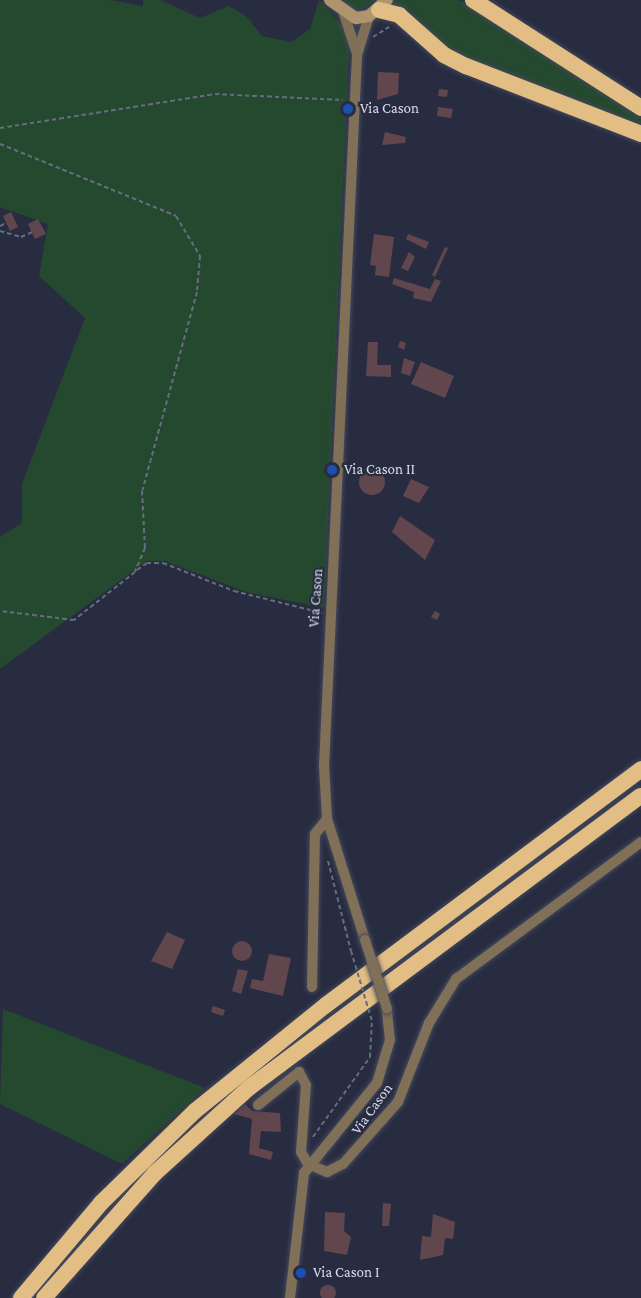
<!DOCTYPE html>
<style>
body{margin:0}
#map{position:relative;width:641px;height:1298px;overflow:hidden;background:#282c41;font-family:"Crimson Pro",serif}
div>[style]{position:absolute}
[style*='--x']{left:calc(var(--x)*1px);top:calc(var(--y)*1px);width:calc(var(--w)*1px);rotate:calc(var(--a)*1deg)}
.green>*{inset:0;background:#25492f}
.building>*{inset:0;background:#61464e}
.round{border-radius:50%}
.path>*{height:2px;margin-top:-1px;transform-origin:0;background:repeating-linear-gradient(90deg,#686c7f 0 4.5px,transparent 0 7.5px)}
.roads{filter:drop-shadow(0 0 2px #44485c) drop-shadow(0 0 2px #44485c)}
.minor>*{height:10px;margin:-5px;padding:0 5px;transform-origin:5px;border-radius:5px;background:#807057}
.secondary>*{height:12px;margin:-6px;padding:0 6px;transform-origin:6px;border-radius:6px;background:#ae956d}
.trunk>*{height:16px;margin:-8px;padding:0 8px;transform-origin:8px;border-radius:8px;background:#e2be84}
.path-bridge>*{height:2px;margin-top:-1px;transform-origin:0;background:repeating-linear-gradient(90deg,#686c7f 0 4.5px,transparent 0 7.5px)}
.bridges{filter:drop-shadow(0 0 2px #44485c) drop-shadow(0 0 2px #44485c)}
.minor-bridge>*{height:10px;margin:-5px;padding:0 5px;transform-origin:5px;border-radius:5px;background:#807057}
.dots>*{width:16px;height:16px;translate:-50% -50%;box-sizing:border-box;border:3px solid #282c41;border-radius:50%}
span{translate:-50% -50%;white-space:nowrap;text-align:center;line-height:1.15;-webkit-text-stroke:4.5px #282c41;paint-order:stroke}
.poi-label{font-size:15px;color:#d7dbe9}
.left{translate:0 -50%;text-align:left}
.street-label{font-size:15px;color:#d7dbe9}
</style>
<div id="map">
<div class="green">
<div style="clip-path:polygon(0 0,110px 0,143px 6px,143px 0,160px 0,200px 18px,229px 6px,246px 16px,262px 36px,291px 42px,310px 29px,319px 0,344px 27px,349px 51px,324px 608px,246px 592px,165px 561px,147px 561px,0 669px,0 537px,22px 523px,22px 484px,85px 318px,39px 276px,48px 224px,0 207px)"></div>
<div style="clip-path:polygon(336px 0,377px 0,358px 11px)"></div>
<div style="clip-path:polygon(392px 0,458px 0,471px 6px,641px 118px,641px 130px,463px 59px,389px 8px)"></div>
<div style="clip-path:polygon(3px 1009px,205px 1088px,122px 1164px,0 1104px)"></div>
</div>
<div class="building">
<div style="clip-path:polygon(378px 72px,399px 73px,398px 94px,377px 100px)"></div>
<div style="clip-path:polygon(439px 89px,448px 90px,447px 97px,438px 96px)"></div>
<div style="clip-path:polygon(438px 107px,453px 109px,451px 118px,437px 116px)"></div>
<div style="clip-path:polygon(385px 132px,406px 137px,405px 143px,382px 145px)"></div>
<div style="clip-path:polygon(11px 212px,18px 227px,10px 231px,3px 216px)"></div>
<div style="clip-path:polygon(38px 219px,46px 234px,35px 239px,28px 224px)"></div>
<div style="clip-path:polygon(374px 234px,394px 237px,389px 277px,375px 275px,376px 266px,370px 265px)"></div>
<div style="clip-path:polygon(408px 234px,429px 242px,426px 249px,406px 239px)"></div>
<div style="clip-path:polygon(445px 247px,448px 248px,435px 277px,432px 275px)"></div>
<div style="clip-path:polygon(409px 252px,415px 257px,408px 271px,401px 268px)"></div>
<div style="clip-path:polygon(394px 278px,430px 289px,435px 279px,441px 281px,431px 302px,413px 298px,414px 292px,392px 284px)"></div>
<div style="clip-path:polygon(400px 341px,406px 343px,404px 350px,398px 347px)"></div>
<div style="clip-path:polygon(368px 342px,378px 342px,377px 365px,391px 365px,391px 377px,366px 376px)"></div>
<div style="clip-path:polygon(404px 358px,415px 362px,410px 376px,401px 373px)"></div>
<div style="clip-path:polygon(421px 362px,454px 376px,445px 398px,411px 384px)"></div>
<div class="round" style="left:359px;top:469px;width:26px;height:26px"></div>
<div style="clip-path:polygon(411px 479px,429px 487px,419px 503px,403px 496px)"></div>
<div style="clip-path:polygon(400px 516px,435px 540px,425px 560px,392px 532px)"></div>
<div style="clip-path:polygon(435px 611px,440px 614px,437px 620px,431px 617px)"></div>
<div style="clip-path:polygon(167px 932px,185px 940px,172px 969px,151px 961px)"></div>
<div class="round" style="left:232px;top:941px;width:20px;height:20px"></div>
<div style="clip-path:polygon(269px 954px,291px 958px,283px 996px,250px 988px,252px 979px,263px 981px)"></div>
<div style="clip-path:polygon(238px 969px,248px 971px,241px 994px,232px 991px)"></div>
<div style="clip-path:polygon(213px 1006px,225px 1010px,223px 1016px,211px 1012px)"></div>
<div style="clip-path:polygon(245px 1104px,252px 1111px,280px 1113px,281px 1132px,261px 1131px,259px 1148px,273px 1152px,271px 1160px,249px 1154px,252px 1119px,234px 1114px)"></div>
<div style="clip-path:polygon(383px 1203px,391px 1204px,389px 1226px,382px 1226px)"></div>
<div style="clip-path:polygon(325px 1212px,345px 1213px,344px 1231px,351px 1237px,347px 1255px,324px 1251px)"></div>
<div style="clip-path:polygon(433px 1214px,455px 1222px,453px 1239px,445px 1238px,443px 1255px,420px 1260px,422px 1236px,431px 1237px)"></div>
<div class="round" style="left:320px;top:1285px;width:16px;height:16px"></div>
</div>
<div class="path">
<div style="--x:373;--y:37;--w:19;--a:-32"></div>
<div style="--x:0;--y:128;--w:218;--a:-9"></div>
<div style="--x:215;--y:94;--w:128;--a:2.7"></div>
<div style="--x:0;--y:144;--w:190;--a:22.2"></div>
<div style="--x:176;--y:216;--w:47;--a:59"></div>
<div style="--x:200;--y:256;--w:36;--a:95"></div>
<div style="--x:197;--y:292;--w:206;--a:105.4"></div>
<div style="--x:142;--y:491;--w:57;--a:87"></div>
<div style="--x:145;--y:548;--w:26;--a:113"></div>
<div style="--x:135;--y:572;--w:78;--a:141.8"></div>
<div style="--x:74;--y:620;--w:75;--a:-173.1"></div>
<div style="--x:0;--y:226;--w:7;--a:-27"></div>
<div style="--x:0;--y:231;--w:22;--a:16"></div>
<div style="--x:21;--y:237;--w:12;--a:-24"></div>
<div style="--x:137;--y:570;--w:12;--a:-35"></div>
<div style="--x:147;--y:563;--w:16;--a:0"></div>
<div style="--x:163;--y:563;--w:76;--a:21.5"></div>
<div style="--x:234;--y:591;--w:91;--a:14"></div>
<div style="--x:328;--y:861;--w:93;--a:75.7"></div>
<div style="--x:313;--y:1137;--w:98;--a:-54.5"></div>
<div style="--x:370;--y:1057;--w:36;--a:-87"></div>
</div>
<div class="roads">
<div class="minor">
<div style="--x:344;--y:14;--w:39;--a:72"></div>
<div style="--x:365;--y:940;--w:127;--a:-107.4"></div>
<div style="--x:327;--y:819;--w:53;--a:-93.2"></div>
<div style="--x:324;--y:766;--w:712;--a:-87.34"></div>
<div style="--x:357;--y:55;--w:41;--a:-72.9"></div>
<div style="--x:312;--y:987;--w:153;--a:-88.9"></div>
<div style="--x:315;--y:834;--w:19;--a:-51"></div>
<div style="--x:258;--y:1105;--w:53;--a:-38.8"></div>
<div style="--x:299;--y:1072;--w:15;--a:62"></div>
<div style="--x:306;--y:1085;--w:67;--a:94.3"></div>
<div style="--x:301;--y:1152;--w:14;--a:60"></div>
<div style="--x:308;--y:1164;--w:21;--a:23"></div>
<div style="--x:327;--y:1172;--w:18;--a:-27"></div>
<div style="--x:343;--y:1164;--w:83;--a:-48.4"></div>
<div style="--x:398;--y:1102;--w:85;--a:-68.6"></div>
<div style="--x:429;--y:1023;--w:52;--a:-58.5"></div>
<div style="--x:456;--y:979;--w:230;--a:-36.5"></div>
<div style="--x:290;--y:1298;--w:126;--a:-83.6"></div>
<div style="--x:304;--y:1173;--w:116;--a:-51"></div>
<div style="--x:377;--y:1083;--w:45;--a:-73.2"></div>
<div style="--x:390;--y:1040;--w:31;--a:-96"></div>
</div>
<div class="secondary">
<div style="--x:330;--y:0;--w:32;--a:35"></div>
<div style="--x:356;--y:18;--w:13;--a:-9"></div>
<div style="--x:369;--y:16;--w:24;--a:-42"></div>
</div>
<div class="trunk">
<div style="--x:473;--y:0;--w:200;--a:32.7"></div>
<div style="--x:379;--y:10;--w:21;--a:14"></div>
<div style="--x:399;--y:15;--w:60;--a:41.6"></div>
<div style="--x:444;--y:55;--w:25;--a:27"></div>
<div style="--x:466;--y:66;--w:188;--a:21.2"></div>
<div style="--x:21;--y:1298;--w:124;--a:-49.9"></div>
<div style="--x:101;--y:1203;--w:132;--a:-44.4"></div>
<div style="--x:195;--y:1111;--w:169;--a:-39"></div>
<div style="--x:326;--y:1005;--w:394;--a:-36.8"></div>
<div style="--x:44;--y:1298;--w:167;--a:-48.4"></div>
<div style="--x:155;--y:1173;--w:128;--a:-42.2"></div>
<div style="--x:250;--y:1087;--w:487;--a:-36.7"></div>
</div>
</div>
<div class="path-bridge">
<div style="--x:351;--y:951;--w:73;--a:73.3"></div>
</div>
<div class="bridges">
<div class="minor-bridge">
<div style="--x:365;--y:940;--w:72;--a:72.3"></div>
</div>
</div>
<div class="dots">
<div style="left:348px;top:109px;background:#1a4fb4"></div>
<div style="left:332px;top:470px;background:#1a4fb4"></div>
<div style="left:301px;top:1273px;background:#1a4fb4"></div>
</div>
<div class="poi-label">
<span class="left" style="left:360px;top:109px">Via Cason</span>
<span class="left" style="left:344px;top:470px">Via Cason II</span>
<span class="left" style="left:313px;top:1273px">Via Cason I</span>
</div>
<div class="street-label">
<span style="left:316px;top:598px;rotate:-86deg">Via Cason</span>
<span style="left:372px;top:1109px;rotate:-54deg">Via Cason</span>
</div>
</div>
